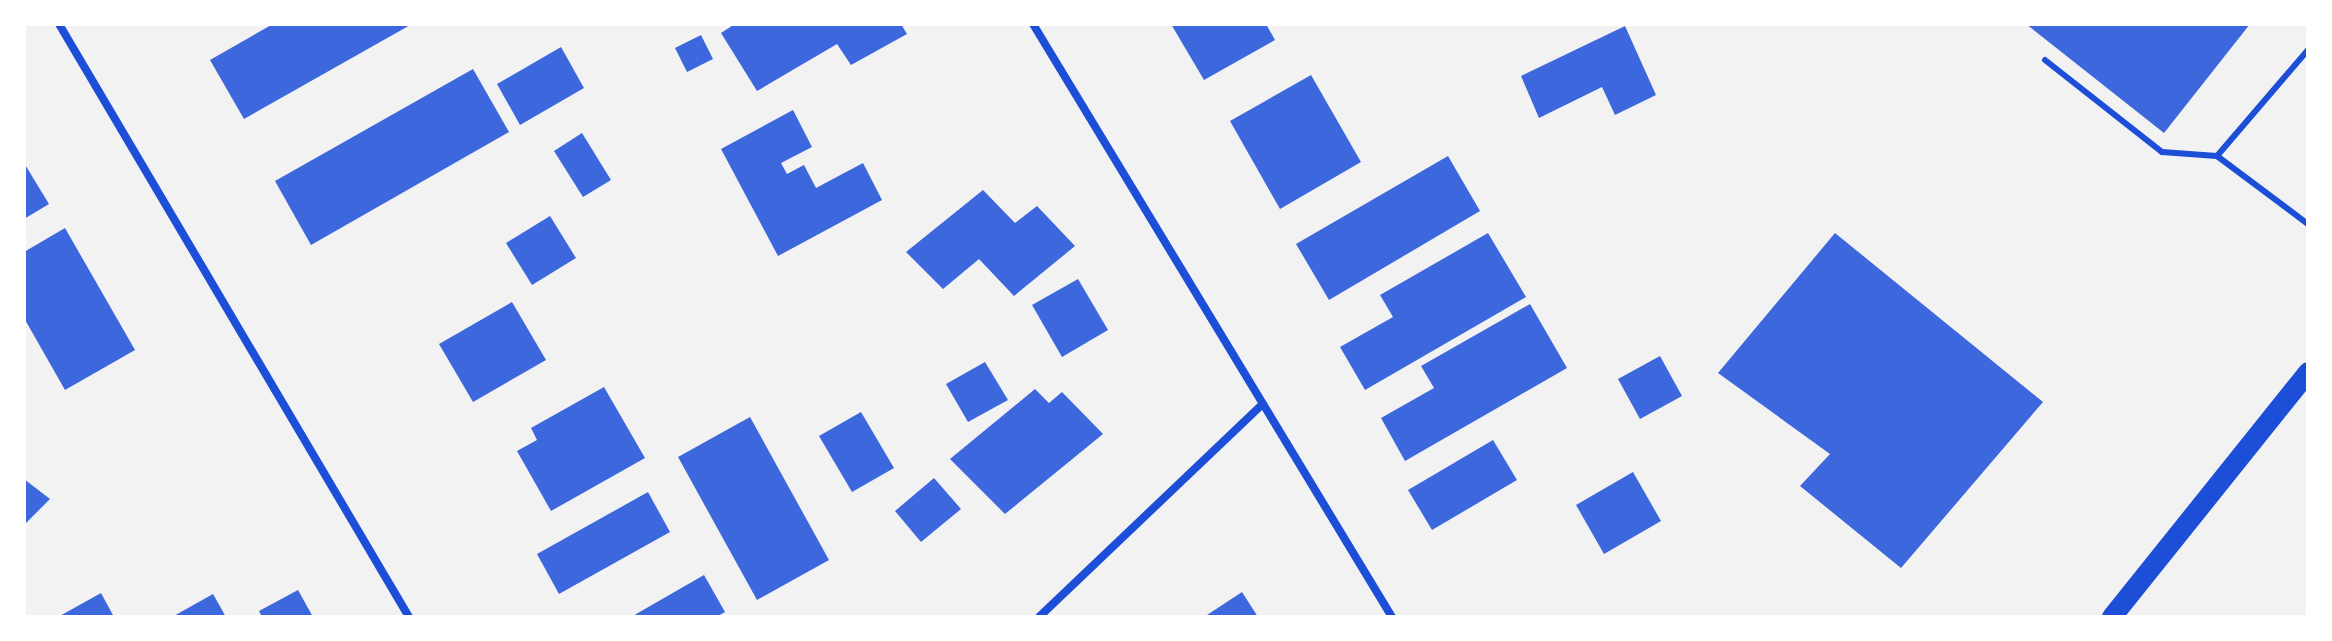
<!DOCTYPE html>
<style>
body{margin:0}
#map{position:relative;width:2332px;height:641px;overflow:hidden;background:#f2f2f2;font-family:"PT Sans Narrow",sans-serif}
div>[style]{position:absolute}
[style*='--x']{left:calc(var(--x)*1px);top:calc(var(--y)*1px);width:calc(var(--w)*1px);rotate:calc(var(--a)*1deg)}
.building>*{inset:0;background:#3d67dc}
.service>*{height:6px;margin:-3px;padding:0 3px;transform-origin:3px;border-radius:3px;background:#1d4ed8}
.minor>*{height:8px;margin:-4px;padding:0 4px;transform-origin:4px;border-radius:4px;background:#1d4ed8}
.primary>*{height:20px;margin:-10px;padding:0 10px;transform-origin:10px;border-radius:10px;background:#1d4ed8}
span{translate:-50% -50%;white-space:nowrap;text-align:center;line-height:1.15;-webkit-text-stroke:8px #fff;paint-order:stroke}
.frame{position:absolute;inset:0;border:26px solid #fff;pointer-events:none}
</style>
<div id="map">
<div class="building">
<div style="clip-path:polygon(273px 24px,412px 24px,244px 119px,210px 60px)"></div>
<div style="clip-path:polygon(735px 24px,901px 24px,907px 34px,851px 65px,837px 44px,757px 91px,721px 33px)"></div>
<div style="clip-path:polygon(1171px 24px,1266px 24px,1275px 40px,1204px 80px)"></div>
<div style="clip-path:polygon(2026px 24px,2250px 24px,2164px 133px)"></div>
<div style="clip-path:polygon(1625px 26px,1656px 95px,1615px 115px,1602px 87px,1539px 118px,1521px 76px)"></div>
<div style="clip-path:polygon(701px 35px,713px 59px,687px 72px,675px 48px)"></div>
<div style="clip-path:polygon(561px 47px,584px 88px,520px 125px,497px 84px)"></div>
<div style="clip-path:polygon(473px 69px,509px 132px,311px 245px,275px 181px)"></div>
<div style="clip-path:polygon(1311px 75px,1361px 162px,1280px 209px,1230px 121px)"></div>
<div style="clip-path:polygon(793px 110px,812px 147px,781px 163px,787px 174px,804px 165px,816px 188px,863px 163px,882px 200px,778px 256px,721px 149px)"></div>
<div style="clip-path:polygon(582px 133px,611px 180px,583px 197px,554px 151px)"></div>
<div style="clip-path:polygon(1448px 156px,1480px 211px,1329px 300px,1296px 244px)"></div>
<div style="clip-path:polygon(24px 163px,49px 204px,24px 219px)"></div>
<div style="clip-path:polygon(983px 190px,1015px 223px,1037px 206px,1075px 246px,1014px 296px,979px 259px,943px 289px,906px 252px)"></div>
<div style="clip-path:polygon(550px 216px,576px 258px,532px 285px,506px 243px)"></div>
<div style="clip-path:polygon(65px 228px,135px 350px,65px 390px,24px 318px,24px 252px)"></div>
<div style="clip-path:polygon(1488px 233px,1526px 297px,1365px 390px,1340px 347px,1393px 317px,1380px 295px)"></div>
<div style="clip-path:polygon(1835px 233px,2043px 402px,1901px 568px,1800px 486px,1830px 454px,1718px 373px)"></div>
<div style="clip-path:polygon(1078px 279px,1108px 330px,1062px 357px,1032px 305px)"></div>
<div style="clip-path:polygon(512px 302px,546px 360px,473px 402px,439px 344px)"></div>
<div style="clip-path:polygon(1530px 304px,1567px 368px,1405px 461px,1381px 418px,1434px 388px,1421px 366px)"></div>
<div style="clip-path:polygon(1660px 356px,1682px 396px,1640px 419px,1618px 379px)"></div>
<div style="clip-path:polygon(985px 362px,1008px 400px,968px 422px,946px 384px)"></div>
<div style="clip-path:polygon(604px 387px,645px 458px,551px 511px,517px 451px,537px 440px,531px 428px)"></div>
<div style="clip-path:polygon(1035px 389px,1049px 403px,1062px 392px,1103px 434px,1005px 514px,950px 459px)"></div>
<div style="clip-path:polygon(861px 412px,894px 468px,852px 492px,819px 436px)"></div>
<div style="clip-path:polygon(750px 417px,829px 560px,757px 600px,678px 457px)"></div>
<div style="clip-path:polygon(1493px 440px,1517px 480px,1432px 530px,1408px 490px)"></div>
<div style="clip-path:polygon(1633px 472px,1661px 521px,1604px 554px,1576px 505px)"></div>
<div style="clip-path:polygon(934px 478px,961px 509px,921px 542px,895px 511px)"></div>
<div style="clip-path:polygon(24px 479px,50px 499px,24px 525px)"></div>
<div style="clip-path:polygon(648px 492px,670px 532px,559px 594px,537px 554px)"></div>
<div style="clip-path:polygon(704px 575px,725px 612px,716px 617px,631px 617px)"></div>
<div style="clip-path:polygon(298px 590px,313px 617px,262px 617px,259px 611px)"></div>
<div style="clip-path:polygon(1242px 592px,1258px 617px,1204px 617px)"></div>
<div style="clip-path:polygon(101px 593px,114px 617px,58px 617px)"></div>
<div style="clip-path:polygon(213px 594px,226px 617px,172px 617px)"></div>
</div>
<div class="service">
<div style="--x:2045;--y:60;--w:149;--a:38.2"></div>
<div style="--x:2162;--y:152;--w:55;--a:4.2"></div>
<div style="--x:2217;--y:156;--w:114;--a:36.8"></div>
<div style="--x:2217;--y:156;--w:140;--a:-49.4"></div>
</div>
<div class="minor">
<div style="--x:59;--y:24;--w:689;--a:59.45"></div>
<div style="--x:1033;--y:24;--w:693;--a:58.81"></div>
<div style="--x:1039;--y:617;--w:309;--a:-43.6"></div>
</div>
<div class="primary">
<div style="--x:2112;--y:617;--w:314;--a:-51.3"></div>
</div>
<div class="frame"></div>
</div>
